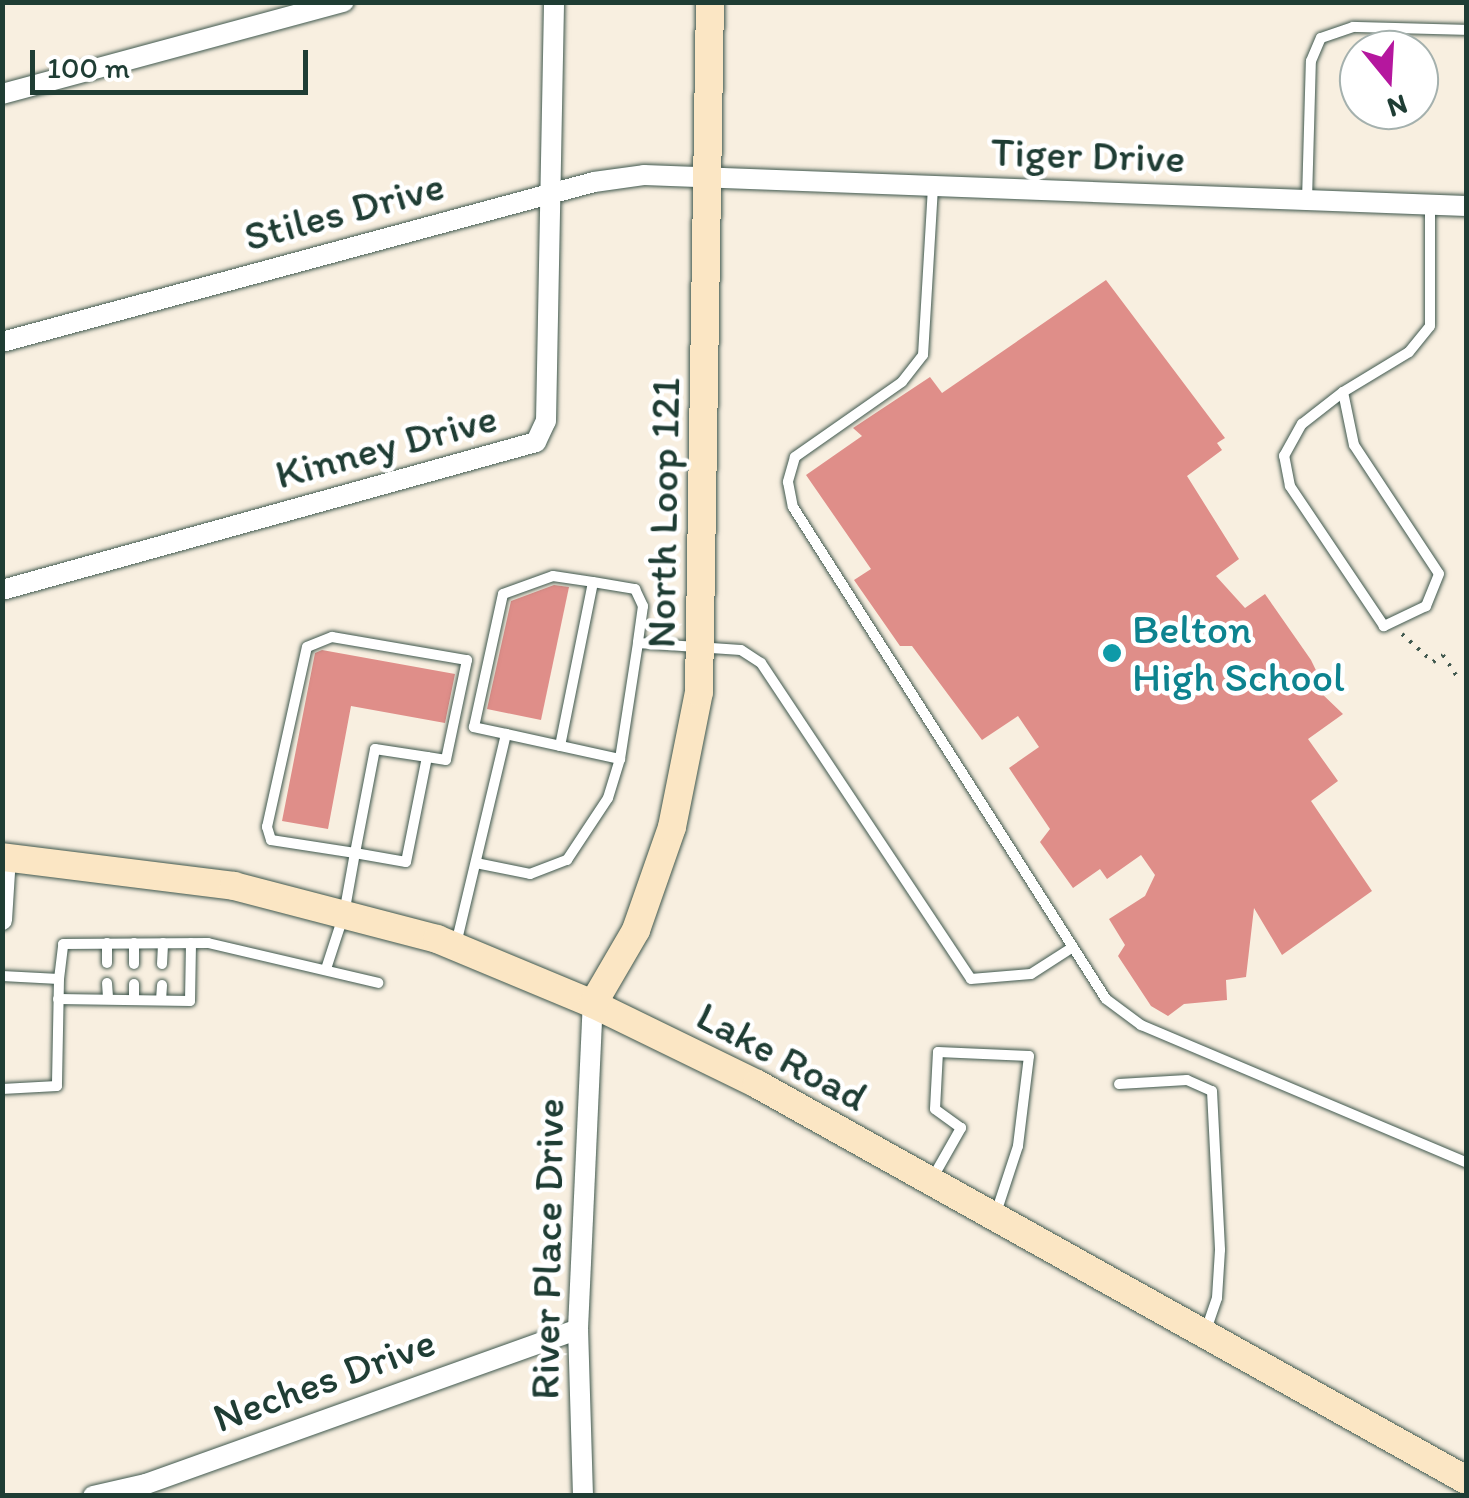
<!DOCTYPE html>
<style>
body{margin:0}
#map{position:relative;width:1469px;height:1498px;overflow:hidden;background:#f8efe0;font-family:Itim,sans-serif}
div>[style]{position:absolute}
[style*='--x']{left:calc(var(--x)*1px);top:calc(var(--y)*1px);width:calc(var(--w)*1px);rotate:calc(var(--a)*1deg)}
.building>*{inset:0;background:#df8e89}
.path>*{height:4px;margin-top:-2px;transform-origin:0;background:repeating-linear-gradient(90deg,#40584e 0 2.5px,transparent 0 10.5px)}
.roads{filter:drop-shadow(0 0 2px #40584e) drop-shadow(0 0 2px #40584e)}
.lane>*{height:10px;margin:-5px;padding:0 5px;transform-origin:5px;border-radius:5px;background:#fff}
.street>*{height:20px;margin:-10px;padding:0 10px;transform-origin:10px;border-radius:10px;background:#fff}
.secondary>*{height:28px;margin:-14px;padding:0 14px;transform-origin:14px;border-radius:14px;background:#fbe6c4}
.dots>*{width:28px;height:28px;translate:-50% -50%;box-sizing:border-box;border:5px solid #fff;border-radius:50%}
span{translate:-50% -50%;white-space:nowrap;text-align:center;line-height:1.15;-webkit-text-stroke:9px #fff;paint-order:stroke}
.street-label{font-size:42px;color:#1f3d34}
.culture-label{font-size:42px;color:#0d838f}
.left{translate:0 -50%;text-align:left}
.frame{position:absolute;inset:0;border:5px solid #1f3d34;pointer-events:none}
.north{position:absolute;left:1339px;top:30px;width:100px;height:100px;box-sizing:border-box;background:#fff;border:2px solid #a5b1ae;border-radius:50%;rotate:162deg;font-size:28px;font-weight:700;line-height:40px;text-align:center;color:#1f3d34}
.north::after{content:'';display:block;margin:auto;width:35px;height:45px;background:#b5179e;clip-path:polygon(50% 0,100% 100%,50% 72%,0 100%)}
.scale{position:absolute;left:30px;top:50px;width:278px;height:45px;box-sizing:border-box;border:5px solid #1f3d34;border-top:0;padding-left:12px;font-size:30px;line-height:35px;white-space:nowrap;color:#1f3d34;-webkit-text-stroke:8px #fff;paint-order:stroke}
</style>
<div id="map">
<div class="building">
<div style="clip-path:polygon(1106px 280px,1225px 438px,1217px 443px,1222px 450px,1187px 476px,1239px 559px,1216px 576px,1245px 608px,1265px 594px,1311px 660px,1324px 687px,1318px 690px,1343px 714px,1308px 739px,1338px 781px,1311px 801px,1372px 891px,1282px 955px,1254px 908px,1246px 977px,1226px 980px,1227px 1000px,1184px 1004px,1168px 1016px,1151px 1006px,1118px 956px,1125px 945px,1109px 919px,1145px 896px,1155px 875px,1141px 855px,1107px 879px,1100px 869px,1073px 888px,1040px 842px,1050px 829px,1009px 768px,1039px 747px,1018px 716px,982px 740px,912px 646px,900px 646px,854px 580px,871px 569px,806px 475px,862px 436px,853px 428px,930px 377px,942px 393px)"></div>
<div style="clip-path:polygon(554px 585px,569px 587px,541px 720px,487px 709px,511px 601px)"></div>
<div style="clip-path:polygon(322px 650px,455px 674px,445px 723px,351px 706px,328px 829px,282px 821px,315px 653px)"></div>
</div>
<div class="path">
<div style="--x:1402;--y:634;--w:42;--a:42.1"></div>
<div style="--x:1433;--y:662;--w:12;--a:-35"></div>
<div style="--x:1443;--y:655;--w:31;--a:57"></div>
</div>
<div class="roads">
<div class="lane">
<div style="--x:933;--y:187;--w:168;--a:93.4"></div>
<div style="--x:923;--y:355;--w:34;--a:128"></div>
<div style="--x:902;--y:382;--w:131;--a:145"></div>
<div style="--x:795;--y:457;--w:26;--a:106"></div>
<div style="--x:788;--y:482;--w:25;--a:79"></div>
<div style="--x:793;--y:507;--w:583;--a:57.54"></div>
<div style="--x:1106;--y:999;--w:44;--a:36.6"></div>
<div style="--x:1141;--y:1025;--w:353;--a:22.9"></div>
<div style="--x:1307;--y:200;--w:139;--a:-88.4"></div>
<div style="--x:1311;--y:61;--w:25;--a:-67"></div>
<div style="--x:1321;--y:38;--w:34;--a:-19"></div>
<div style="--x:1353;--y:27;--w:113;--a:1.5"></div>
<div style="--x:1343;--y:392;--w:54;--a:78.3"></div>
<div style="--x:1354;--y:445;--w:154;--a:56.6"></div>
<div style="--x:1439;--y:574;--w:35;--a:112"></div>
<div style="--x:1426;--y:606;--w:47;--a:154.5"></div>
<div style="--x:1384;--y:626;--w:169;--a:-123.9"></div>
<div style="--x:1290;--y:486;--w:31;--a:-101"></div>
<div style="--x:1284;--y:456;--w:37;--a:-61"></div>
<div style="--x:1302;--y:424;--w:52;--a:-38"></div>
<div style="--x:1343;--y:392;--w:77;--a:-31.2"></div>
<div style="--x:1409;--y:352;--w:33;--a:-51"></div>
<div style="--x:1430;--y:326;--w:120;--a:-90"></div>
<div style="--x:506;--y:734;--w:33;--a:-168"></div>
<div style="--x:474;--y:727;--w:136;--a:-77.7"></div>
<div style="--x:503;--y:594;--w:53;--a:-19.8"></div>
<div style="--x:553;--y:576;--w:40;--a:8.5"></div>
<div style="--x:560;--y:746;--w:167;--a:-78.6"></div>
<div style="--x:593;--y:582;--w:43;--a:9.5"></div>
<div style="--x:635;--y:589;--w:19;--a:65"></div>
<div style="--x:643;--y:606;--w:37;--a:98"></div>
<div style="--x:476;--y:863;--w:55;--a:11.5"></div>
<div style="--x:530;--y:874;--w:40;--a:-21"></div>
<div style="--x:567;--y:860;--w:74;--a:-56.5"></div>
<div style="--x:608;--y:798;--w:41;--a:-72.9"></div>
<div style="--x:107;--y:943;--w:20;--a:90"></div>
<div style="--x:134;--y:943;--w:21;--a:90"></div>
<div style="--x:456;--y:944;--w:216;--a:-76.6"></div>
<div style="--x:506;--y:734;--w:117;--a:12.4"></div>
<div style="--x:620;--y:759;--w:117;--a:-81.2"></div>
<div style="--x:638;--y:643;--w:103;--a:3.9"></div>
<div style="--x:741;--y:650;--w:24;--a:33"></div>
<div style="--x:761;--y:663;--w:379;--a:56.4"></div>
<div style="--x:971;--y:979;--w:60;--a:-4.8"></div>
<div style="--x:1031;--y:974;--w:46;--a:-32.7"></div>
<div style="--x:162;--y:964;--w:21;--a:-87"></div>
<div style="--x:326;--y:969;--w:58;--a:-71.9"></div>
<div style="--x:344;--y:914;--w:62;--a:-79.8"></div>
<div style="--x:355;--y:853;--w:106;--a:-79.1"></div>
<div style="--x:375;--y:749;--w:53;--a:8.7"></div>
<div style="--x:427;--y:757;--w:107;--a:101.3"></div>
<div style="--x:406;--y:862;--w:52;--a:-170"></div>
<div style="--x:355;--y:853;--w:85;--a:-171.2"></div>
<div style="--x:271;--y:840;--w:14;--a:-107"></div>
<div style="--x:267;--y:827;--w:184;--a:-77.5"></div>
<div style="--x:307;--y:647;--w:27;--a:-22"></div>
<div style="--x:332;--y:637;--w:137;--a:9.7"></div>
<div style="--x:467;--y:660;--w:102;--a:101.9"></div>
<div style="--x:446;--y:760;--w:19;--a:-171"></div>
<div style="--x:2;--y:976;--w:57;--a:3"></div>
<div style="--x:59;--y:979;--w:107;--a:91.1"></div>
<div style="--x:57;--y:1086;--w:55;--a:176.9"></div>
<div style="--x:59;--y:979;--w:35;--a:-83"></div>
<div style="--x:63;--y:944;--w:145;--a:-0.4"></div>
<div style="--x:208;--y:943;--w:175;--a:13.2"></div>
<div style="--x:107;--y:983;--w:16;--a:86"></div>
<div style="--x:134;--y:984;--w:16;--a:90"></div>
<div style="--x:58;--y:999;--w:132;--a:0.9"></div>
<div style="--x:190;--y:1001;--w:58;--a:-89"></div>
<div style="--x:161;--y:1000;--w:15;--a:-86"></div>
<div style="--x:1119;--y:1084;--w:68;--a:-3.4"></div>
<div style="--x:1187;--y:1080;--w:27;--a:24"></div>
<div style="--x:1212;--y:1091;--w:159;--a:87.1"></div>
<div style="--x:1220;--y:1250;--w:48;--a:93.6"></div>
<div style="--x:1217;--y:1298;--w:36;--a:109"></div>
<div style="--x:932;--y:1179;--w:59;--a:-60.4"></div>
<div style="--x:961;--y:1128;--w:32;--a:-144"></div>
<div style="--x:935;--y:1109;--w:57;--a:-87"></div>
<div style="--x:938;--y:1052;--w:91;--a:2.5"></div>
<div style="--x:1029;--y:1056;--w:91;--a:97"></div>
<div style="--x:1018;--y:1146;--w:74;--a:108.2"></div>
</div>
<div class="street">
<div style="--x:2;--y:94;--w:354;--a:-15.1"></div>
<div style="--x:2;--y:342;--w:613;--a:-15.12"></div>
<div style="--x:594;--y:182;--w:50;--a:-8"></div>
<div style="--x:644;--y:175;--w:823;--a:2.16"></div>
<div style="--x:2;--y:590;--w:554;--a:-15.49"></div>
<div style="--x:536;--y:442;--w:23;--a:-65"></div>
<div style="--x:546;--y:421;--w:419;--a:-88.9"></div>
<div style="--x:2;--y:920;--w:63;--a:-86.4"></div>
<div style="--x:93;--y:1496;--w:54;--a:-12.8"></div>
<div style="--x:146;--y:1484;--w:459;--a:-19.7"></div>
<div style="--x:583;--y:1496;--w:167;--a:-91.7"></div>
<div style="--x:578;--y:1329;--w:325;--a:-87.4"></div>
</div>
<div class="secondary">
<div style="--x:2;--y:857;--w:234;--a:7.1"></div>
<div style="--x:234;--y:886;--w:210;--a:14.6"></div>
<div style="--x:437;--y:939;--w:169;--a:22.6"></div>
<div style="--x:593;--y:1004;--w:182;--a:26"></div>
<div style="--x:757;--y:1084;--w:812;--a:29.18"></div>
<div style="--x:593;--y:1004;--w:86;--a:-59.8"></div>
<div style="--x:636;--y:930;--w:109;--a:-70.7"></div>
<div style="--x:672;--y:827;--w:138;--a:-78.7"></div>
<div style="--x:699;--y:692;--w:690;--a:-89.09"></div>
</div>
</div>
<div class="dots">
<div style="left:1112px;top:653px;background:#0f9aa8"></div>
</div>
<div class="street-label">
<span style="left:1088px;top:155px;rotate:2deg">Tiger Drive</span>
<span style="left:344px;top:211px;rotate:-15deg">Stiles Drive</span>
<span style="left:386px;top:446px;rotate:-15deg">Kinney Drive</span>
<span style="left:663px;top:513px;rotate:-89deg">North Loop 121</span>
<span style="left:782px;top:1056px;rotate:28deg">Lake Road</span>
<span style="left:547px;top:1249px;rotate:-89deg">River Place Drive</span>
<span style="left:324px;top:1380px;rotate:-20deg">Neches Drive</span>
</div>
<div class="culture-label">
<span class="left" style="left:1132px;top:653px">Belton<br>High School</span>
</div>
<div class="frame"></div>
<div class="north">N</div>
<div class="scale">100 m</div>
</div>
